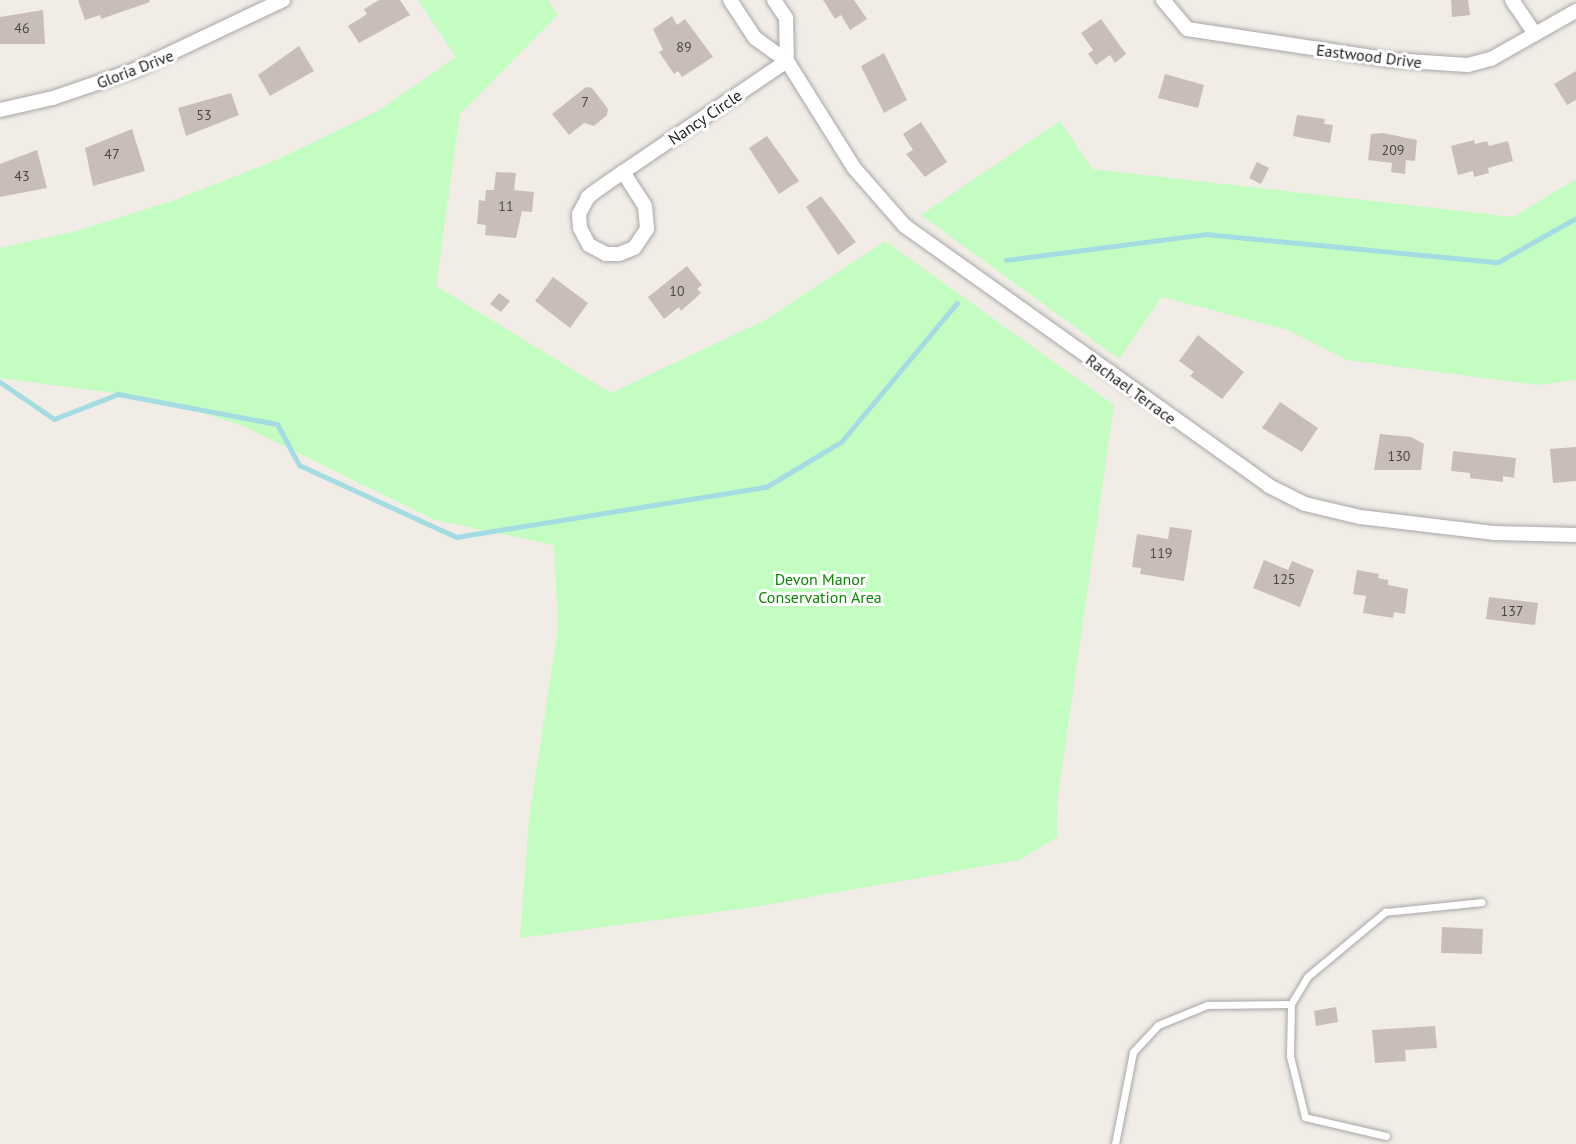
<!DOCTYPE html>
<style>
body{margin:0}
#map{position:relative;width:1576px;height:1144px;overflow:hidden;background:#f1ece6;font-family:"PT Sans",sans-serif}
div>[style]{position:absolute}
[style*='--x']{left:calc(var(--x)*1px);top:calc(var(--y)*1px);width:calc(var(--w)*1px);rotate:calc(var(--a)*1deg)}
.park>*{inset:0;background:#c4fdc1}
.stream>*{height:5px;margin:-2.5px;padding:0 2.5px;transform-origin:2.5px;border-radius:2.5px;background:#a3dce2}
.building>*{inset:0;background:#c9bdb8}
.roads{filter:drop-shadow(0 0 2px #a7a7a7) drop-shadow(0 0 2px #a7a7a7)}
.service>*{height:7px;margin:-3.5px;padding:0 3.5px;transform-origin:3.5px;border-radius:3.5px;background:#fff}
.minor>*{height:14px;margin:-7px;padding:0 7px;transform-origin:7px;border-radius:7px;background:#fff}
span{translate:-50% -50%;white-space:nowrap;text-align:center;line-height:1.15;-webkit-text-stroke:6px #fff;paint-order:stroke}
.number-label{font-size:14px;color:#4a4746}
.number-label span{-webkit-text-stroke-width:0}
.street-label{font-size:16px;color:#202020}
.park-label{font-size:16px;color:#0b8804}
</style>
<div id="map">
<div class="park">
<div style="clip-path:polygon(418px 0,548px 0,558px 15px,460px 114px,436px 286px,611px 393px,767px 319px,885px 241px,1114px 405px,1058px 796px,1057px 837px,1020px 860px,748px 908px,520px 938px,529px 819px,558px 628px,554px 545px,435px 520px,243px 426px,159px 399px,0 378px,0 248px,76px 231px,175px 200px,274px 161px,378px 111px,456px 57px)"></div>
<div style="clip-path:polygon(1060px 121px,1092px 169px,1513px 217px,1576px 179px,1576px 380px,1537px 385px,1347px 360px,1288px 330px,1162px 297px,1119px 359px,921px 215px)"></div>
</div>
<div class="stream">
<div style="--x:1006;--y:260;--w:201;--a:-7.4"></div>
<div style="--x:1205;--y:234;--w:294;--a:5.5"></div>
<div style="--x:1498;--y:262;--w:90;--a:-29.4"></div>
<div style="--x:0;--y:382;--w:65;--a:34.4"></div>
<div style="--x:54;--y:419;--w:69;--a:-21.3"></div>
<div style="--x:118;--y:394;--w:162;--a:10.7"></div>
<div style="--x:277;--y:424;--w:47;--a:61.8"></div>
<div style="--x:299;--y:465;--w:173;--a:24.6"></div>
<div style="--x:456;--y:537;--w:314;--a:-9.2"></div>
<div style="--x:766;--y:487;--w:87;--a:-31"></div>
<div style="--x:841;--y:442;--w:181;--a:-50.2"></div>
</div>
<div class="building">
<div style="clip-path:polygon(78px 0,149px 0,150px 2px,101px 19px,100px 15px,85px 20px)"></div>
<div style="clip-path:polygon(379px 0,400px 0,410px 15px,359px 43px,348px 26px,367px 14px,364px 9px)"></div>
<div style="clip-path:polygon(823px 0,854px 0,867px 19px,850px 30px,841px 15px,835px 19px)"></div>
<div style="clip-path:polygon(1451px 0,1468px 0,1470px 15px,1452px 17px)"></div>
<div style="clip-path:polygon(43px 10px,45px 44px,0 44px,0 17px)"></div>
<div style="clip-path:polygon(672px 16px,677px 25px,685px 19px,713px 57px,682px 77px,678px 71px,674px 74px,659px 52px,663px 50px,653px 29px)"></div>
<div style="clip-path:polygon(1101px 19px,1126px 54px,1115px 63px,1110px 55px,1096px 65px,1088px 54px,1093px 50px,1081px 33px)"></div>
<div style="clip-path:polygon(299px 46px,314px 71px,270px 96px,258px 75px)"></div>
<div style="clip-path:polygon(884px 53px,907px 100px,884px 113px,861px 66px)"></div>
<div style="clip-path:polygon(1576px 71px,1576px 100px,1567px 105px,1554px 84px)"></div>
<div style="clip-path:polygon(1165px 74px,1204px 85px,1198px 108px,1158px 98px)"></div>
<div style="clip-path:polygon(586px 87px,592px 88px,608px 109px,607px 115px,594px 126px,584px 123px,569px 135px,552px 114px)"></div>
<div style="clip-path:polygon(231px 93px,239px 115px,186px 136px,178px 108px)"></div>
<div style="clip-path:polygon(1297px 115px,1325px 119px,1324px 124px,1333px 125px,1330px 143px,1293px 136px)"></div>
<div style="clip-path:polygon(921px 122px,947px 162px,925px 177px,906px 154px,913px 150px,903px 134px)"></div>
<div style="clip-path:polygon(132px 129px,145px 171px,93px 186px,85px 148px)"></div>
<div style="clip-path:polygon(1383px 133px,1417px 140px,1415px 161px,1406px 160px,1405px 174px,1391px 172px,1392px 163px,1368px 160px,1371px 134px)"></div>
<div style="clip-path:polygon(767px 136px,799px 181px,779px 194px,749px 148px)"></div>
<div style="clip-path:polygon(1474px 140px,1475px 144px,1487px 141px,1489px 146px,1508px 141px,1513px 161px,1488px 168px,1489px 173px,1474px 177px,1473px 171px,1458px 175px,1451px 146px)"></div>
<div style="clip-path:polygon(37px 150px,47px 188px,0 197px,0 164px)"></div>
<div style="clip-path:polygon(1257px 162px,1269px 168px,1261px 184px,1249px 178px)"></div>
<div style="clip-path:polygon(496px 172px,516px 173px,514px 190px,534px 192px,532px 212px,522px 211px,516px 238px,485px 235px,486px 225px,477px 224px,479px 200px,485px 201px,486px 190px,494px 190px)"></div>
<div style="clip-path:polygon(821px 196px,856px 242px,838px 255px,806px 207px)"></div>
<div style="clip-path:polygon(687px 266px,702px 285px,697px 289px,701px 293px,681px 311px,679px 307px,664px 319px,648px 297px)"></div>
<div style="clip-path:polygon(553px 277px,588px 303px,570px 328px,535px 301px)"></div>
<div style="clip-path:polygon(499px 293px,510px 301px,501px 312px,490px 304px)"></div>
<div style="clip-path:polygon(1198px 335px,1244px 372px,1222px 399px,1190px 376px,1194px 372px,1179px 361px)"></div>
<div style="clip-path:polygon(1280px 402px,1318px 428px,1302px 452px,1262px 428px)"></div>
<div style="clip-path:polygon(1380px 434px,1411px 437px,1424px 444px,1421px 470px,1374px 470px)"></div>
<div style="clip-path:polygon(1576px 447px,1576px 481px,1553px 483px,1550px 449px)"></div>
<div style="clip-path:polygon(1453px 451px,1516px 458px,1514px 478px,1503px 476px,1503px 482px,1470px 478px,1470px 473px,1451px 471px)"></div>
<div style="clip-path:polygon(1170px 527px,1192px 530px,1184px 581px,1140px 574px,1141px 568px,1132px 567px,1137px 534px,1168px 539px)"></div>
<div style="clip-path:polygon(1264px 560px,1288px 570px,1292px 561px,1314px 570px,1300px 607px,1253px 588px)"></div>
<div style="clip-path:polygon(1357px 570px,1379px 574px,1378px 578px,1388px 580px,1388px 585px,1408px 589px,1405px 614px,1394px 612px,1393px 618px,1363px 613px,1366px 596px,1353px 594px)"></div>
<div style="clip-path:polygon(1489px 597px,1538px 603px,1535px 625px,1486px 619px)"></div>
<div style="clip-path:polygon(1442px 927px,1483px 929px,1482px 954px,1441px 953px)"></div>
<div style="clip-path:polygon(1336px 1007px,1338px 1022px,1316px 1026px,1314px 1011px)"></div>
<div style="clip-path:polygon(1435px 1026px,1437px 1048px,1405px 1050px,1406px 1061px,1375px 1063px,1372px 1030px)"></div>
</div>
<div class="roads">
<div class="service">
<div style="--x:1386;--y:1136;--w:83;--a:-166.8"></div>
<div style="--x:1305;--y:1117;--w:63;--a:-103.8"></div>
<div style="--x:1290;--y:1056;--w:52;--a:-88.9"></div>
<div style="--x:1291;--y:1004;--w:31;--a:-59"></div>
<div style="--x:1307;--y:977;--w:102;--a:-39.8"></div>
<div style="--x:1385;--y:912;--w:97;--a:-5.9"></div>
<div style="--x:1115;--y:1144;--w:94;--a:-78.9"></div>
<div style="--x:1133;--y:1052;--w:37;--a:-47"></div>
<div style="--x:1158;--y:1025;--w:53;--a:-22.2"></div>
<div style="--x:1207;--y:1005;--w:84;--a:-0.7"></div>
</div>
<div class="minor">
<div style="--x:730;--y:0;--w:45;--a:56.7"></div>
<div style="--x:755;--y:38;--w:39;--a:36"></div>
<div style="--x:787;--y:61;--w:126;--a:57.9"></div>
<div style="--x:854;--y:168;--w:77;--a:48.7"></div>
<div style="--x:905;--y:226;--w:447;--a:35.5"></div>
<div style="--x:1269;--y:486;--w:40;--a:26.6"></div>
<div style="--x:1305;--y:504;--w:57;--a:13.3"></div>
<div style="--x:1360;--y:517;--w:136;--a:6.8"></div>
<div style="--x:1495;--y:533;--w:81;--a:1.4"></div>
<div style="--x:774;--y:0;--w:22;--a:56"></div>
<div style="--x:786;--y:18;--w:43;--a:88.7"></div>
<div style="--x:1163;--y:0;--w:38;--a:50"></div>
<div style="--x:1187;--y:29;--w:207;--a:8.6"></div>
<div style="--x:1392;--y:60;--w:76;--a:3.8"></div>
<div style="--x:1468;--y:65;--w:24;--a:-15"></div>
<div style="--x:1491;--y:59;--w:98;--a:-29.5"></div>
<div style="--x:1512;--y:0;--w:41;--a:55.9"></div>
<div style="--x:0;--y:110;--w:54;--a:-12.8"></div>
<div style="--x:53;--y:98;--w:87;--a:-18.9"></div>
<div style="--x:135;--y:70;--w:164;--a:-25.3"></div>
<div style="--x:623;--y:172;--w:40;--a:57.1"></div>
<div style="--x:645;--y:206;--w:23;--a:85"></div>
<div style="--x:647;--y:229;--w:23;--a:124"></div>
<div style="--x:634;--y:248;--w:16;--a:158"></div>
<div style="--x:619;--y:254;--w:13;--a:180"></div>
<div style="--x:606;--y:254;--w:19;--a:-152"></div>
<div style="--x:589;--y:245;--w:19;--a:-118"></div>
<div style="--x:580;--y:228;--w:14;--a:-94"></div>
<div style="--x:579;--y:214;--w:19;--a:-62"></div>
<div style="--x:588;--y:197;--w:6;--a:-39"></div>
<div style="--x:593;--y:193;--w:37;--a:-35"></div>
<div style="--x:623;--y:172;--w:198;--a:-34.1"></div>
</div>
</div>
<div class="number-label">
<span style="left:22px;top:28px">46</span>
<span style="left:684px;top:47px">89</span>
<span style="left:585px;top:102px">7</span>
<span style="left:204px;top:115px">53</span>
<span style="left:1393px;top:150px">209</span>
<span style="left:112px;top:154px">47</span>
<span style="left:22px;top:176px">43</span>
<span style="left:506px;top:206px">11</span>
<span style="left:677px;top:291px">10</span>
<span style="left:1399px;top:456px">130</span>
<span style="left:1161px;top:553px">119</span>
<span style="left:1284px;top:579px">125</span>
<span style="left:1512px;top:611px">137</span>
</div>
<div class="street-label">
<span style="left:1369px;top:56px;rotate:7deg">Eastwood Drive</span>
<span style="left:135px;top:69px;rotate:-21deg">Gloria Drive</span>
<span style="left:705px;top:117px;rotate:-34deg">Nancy Circle</span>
<span style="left:1131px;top:389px;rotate:36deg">Rachael Terrace</span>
</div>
<div class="park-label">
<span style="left:820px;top:588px">Devon Manor<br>Conservation Area</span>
</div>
</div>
